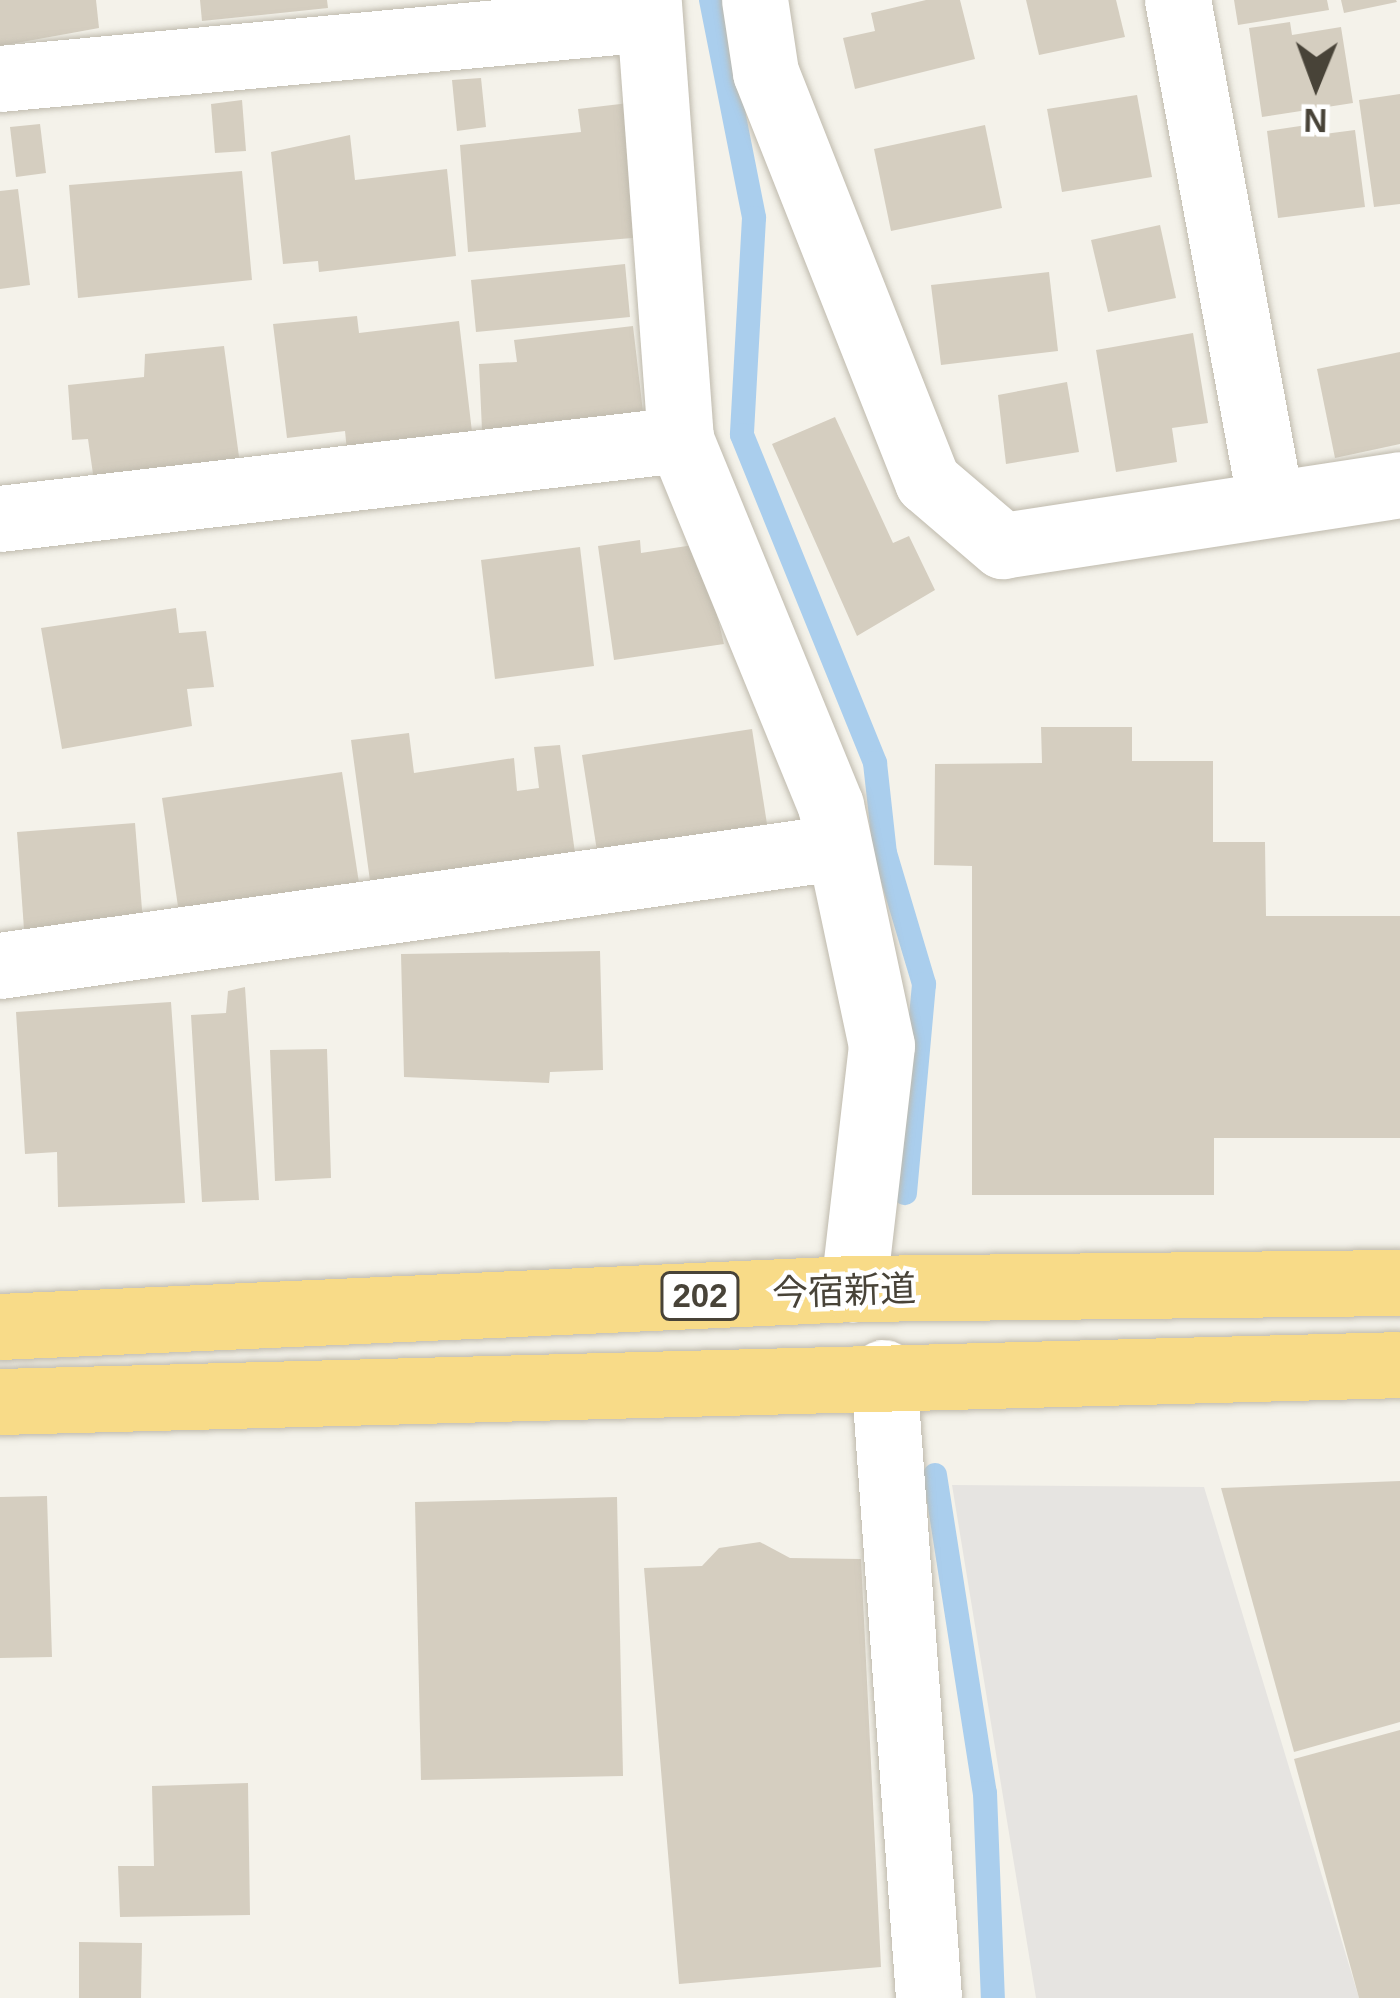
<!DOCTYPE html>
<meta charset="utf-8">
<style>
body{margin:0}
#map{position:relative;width:1400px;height:1998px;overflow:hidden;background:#f4f2ea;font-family:Helvetica,"Noto Sans JP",sans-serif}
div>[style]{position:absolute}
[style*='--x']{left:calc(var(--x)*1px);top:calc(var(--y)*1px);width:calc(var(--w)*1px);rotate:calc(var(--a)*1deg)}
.parking>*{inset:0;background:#e6e4e1}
.stream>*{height:24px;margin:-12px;padding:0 12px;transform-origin:12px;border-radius:12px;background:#aaceed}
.building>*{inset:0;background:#d5cec0}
.roads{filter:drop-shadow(0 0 3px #bfbaad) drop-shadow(0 0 3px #bfbaad)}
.minor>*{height:66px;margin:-33px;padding:0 33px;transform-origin:33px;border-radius:33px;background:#fff}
.trunk>*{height:66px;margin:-33px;padding:0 33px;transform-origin:33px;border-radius:33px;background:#f8db88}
span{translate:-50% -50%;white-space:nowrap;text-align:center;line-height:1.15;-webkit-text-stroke:9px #fff;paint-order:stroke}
.shield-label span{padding:3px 9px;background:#fff;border:3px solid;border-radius:9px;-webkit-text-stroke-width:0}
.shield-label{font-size:33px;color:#484338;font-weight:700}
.street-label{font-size:36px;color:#484338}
.north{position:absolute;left:1256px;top:24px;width:120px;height:120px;-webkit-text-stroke:9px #fff;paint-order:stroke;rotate:181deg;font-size:33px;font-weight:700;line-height:48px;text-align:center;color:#484338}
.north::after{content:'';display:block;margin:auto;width:42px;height:54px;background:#484338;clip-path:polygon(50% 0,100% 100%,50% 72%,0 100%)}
</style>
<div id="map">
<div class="parking">
<div style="clip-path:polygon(952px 1485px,1204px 1487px,1359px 1998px,1036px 1998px)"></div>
</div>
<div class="stream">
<div style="--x:711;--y:0;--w:222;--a:78.8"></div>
<div style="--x:754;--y:218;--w:217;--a:93.2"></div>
<div style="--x:742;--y:435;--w:354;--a:67.9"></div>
<div style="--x:875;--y:763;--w:91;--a:83.7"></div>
<div style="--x:885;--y:853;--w:137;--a:73.4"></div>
<div style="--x:924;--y:984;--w:210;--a:95.2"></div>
<div style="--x:935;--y:1475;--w:322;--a:81.1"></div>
<div style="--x:985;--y:1793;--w:205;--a:87.8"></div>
</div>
<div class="building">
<div style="clip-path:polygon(0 0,96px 0,99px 28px,0 46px)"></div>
<div style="clip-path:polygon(200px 0,327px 0,328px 8px,202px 21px)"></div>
<div style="clip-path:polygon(926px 0,960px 0,975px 59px,855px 89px,843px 38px,875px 31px,871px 13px)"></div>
<div style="clip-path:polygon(1026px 0,1116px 0,1125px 37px,1039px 55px)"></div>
<div style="clip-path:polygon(1234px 0,1327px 0,1329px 10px,1238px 25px)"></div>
<div style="clip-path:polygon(1341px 0,1396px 0,1397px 2px,1344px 13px)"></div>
<div style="clip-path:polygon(1290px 22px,1292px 35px,1341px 27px,1353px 103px,1262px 117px,1249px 28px)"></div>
<div style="clip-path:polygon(481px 78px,486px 127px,457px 131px,452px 80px)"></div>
<div style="clip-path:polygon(1400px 94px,1400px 204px,1374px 207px,1359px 100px)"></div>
<div style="clip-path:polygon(1137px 95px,1152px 177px,1062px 192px,1047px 109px)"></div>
<div style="clip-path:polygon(242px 100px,246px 151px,215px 153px,211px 104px)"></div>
<div style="clip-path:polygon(629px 103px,644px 237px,468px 252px,460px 145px,581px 132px,578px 109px)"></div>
<div style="clip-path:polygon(40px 124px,46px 173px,16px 177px,10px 127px)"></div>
<div style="clip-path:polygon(985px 125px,1002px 208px,891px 231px,874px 149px)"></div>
<div style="clip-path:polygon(1307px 125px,1309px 136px,1355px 130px,1365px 207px,1278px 218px,1267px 131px)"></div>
<div style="clip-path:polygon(350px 135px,355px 180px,447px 169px,456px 256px,319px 272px,318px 261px,283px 264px,271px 152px)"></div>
<div style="clip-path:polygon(242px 171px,252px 280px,78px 298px,69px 185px)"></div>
<div style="clip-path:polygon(18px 189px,30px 285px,0 289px,0 191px)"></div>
<div style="clip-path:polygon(1160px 225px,1176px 298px,1108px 312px,1091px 240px)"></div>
<div style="clip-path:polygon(625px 264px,630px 317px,476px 332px,471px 280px)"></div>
<div style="clip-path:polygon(1049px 272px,1058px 351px,941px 365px,931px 285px)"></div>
<div style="clip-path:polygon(357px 316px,359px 333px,459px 321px,474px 449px,347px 451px,345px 431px,287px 438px,273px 324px)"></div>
<div style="clip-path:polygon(633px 326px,643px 412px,482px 430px,479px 364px,517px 362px,514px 340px)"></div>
<div style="clip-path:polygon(1193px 333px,1208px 423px,1172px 428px,1177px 462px,1116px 472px,1096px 350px)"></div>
<div style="clip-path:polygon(224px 346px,240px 464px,94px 481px,88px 439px,72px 440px,68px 385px,144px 377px,145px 354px)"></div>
<div style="clip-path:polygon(1400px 352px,1400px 444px,1335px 458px,1317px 369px)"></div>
<div style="clip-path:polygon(1067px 382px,1079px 452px,1006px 464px,998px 395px)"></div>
<div style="clip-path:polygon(835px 417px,893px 543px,909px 536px,935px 590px,857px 636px,772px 444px)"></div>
<div style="clip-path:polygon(640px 540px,641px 553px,700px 544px,724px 644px,614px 660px,598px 546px)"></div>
<div style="clip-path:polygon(580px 547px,594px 666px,495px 679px,481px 560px)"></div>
<div style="clip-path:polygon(176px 608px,179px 633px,206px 631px,214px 687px,187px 689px,192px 726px,62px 749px,41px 628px)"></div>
<div style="clip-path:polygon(1041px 727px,1132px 727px,1132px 761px,1213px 761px,1213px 842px,1265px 842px,1266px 916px,1400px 916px,1400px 1138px,1214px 1138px,1214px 1195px,972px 1195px,972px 866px,934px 865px,935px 764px,1042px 763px)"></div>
<div style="clip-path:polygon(752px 729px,767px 824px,597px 851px,582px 755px)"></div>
<div style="clip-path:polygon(409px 733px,414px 773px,514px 758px,517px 791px,539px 788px,534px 747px,560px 745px,575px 853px,370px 881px,351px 740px)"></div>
<div style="clip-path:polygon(342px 772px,361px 896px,180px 920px,162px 798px)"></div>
<div style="clip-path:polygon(135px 823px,143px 922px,24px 929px,17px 832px)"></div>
<div style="clip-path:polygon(600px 951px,603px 1070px,550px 1072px,549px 1083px,404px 1077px,401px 954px)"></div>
<div style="clip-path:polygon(245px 987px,259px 1200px,202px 1202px,191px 1015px,226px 1013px,228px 991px)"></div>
<div style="clip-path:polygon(171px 1002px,185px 1203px,58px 1207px,57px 1152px,25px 1154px,16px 1012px)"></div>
<div style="clip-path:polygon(327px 1049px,331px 1178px,275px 1181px,270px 1050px)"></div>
<div style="clip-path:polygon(1400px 1481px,1400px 1722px,1294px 1752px,1221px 1488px)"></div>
<div style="clip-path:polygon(47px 1496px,52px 1657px,0 1658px,0 1497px)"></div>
<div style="clip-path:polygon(617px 1497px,623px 1776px,421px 1780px,415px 1502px)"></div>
<div style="clip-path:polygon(760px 1542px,790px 1558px,861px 1559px,881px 1967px,679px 1984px,644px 1568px,702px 1566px,719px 1548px)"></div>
<div style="clip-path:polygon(1400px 1730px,1400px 1998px,1359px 1998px,1294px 1759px)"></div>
<div style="clip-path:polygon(248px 1783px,250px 1915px,120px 1917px,118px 1866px,154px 1866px,152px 1786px)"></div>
<div style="clip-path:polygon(79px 1942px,142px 1943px,141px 1998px,79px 1998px)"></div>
</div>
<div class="roads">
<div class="minor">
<div style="--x:755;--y:0;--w:74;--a:81.4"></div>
<div style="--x:766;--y:73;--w:440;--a:68.4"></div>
<div style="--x:928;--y:482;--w:99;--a:40.5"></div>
<div style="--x:1003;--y:546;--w:402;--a:-8.7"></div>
<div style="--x:1178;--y:0;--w:512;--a:79.52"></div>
<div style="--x:0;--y:79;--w:652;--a:-5.28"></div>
<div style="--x:681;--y:440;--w:396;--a:67.7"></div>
<div style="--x:831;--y:806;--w:245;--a:78"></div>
<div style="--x:882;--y:1046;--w:245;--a:96.6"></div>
<div style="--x:0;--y:519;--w:686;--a:-6.62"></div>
<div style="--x:681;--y:440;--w:441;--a:-94.2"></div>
<div style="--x:0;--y:966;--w:844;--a:-8.03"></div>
<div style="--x:884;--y:1373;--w:627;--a:85.88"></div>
</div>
<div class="trunk">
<div style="--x:0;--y:1327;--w:855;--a:-2.55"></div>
<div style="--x:854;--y:1289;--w:546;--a:-0.63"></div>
<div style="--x:0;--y:1402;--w:1400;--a:-1.51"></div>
</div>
</div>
<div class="shield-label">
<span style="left:700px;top:1296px">202</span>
</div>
<div class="street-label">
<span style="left:844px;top:1291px;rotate:-2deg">今宿新道</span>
</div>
<div class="north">N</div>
</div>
